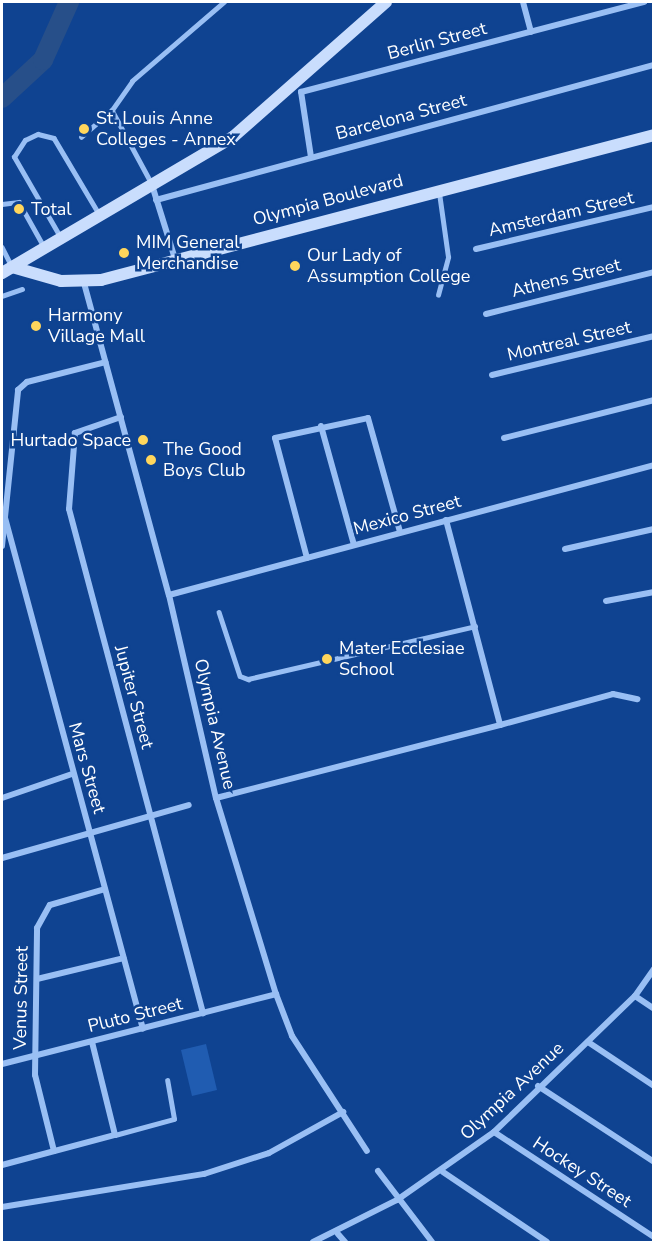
<!DOCTYPE html>
<style>
body{margin:0}
#map{position:relative;width:655px;height:1244px;overflow:hidden;background:#0f4391;font-family:"Nunito Sans",sans-serif}
div>[style]{position:absolute}
[style*='--x']{left:calc(var(--x)*1px);top:calc(var(--y)*1px);width:calc(var(--w)*1px);rotate:calc(var(--a)*1deg)}
.green>*{inset:0;background:#205cb1}
.river>*{height:20px;margin:-10px;padding:0 10px;transform-origin:10px;border-radius:10px;background:#274f89}
.lane>*{height:4.5px;margin:-2.25px;padding:0 2.25px;transform-origin:2.25px;border-radius:2.25px;background:#99bff4}
.street>*{height:6px;margin:-3px;padding:0 3px;transform-origin:3px;border-radius:3px;background:#99bff4}
.secondary>*{height:12px;margin:-6px;padding:0 6px;transform-origin:6px;border-radius:6px;background:#c9ddfd}
.dots>*{width:16px;height:16px;translate:-50% -50%;box-sizing:border-box;border:3px solid #0f4391;border-radius:50%}
span{translate:-50% -50%;white-space:nowrap;text-align:center;line-height:1.15;-webkit-text-stroke:5px #0f4391;paint-order:stroke}
.street-label{font-size:18px;color:#fff}
.poi-label{font-size:18px;color:#fff}
.left{translate:0 -50%;text-align:left}
.right{translate:-100% -50%;text-align:right}
.frame{position:absolute;inset:0;border:3px solid #fff;pointer-events:none}
</style>
<div id="map">
<div class="green">
<div style="clip-path:polygon(206px 1044px,217px 1090px,192px 1096px,181px 1050px)"></div>
</div>
<div class="river">
<div style="--x:2;--y:98;--w:56;--a:-42.8"></div>
<div style="--x:43;--y:60;--w:64;--a:-65.9"></div>
</div>
<div class="lane">
<div style="--x:112;--y:110;--w:82;--a:61.6"></div>
<div style="--x:81;--y:137;--w:41;--a:-41.1"></div>
<div style="--x:112;--y:110;--w:35;--a:-55"></div>
<div style="--x:132;--y:81;--w:121;--a:-40.7"></div>
<div style="--x:2;--y:204;--w:17;--a:-7"></div>
<div style="--x:19;--y:202;--w:49;--a:60.8"></div>
<div style="--x:59;--y:235;--w:90;--a:-120"></div>
<div style="--x:14;--y:157;--w:20;--a:-57"></div>
<div style="--x:25;--y:140;--w:14;--a:-25"></div>
<div style="--x:38;--y:134;--w:16;--a:14"></div>
<div style="--x:54;--y:138;--w:86;--a:59.3"></div>
<div style="--x:2;--y:247;--w:22;--a:63"></div>
<div style="--x:438;--y:295;--w:39;--a:-75"></div>
<div style="--x:448;--y:257;--w:65;--a:-98"></div>
<div style="--x:2;--y:296;--w:21;--a:-19"></div>
<div style="--x:219;--y:612;--w:67;--a:71.8"></div>
<div style="--x:240;--y:676;--w:9;--a:21"></div>
<div style="--x:248;--y:679;--w:233;--a:-13.1"></div>
<div style="--x:115;--y:1135;--w:61;--a:-15.2"></div>
<div style="--x:174;--y:1119;--w:39;--a:-100"></div>
</div>
<div class="street">
<div style="--x:523;--y:2;--w:31;--a:75"></div>
<div style="--x:311;--y:157;--w:66;--a:-98.7"></div>
<div style="--x:301;--y:92;--w:355;--a:-14.7"></div>
<div style="--x:152;--y:185;--w:77;--a:72.7"></div>
<div style="--x:156;--y:200;--w:516;--a:-15.17"></div>
<div style="--x:476;--y:249;--w:183;--a:-13.3"></div>
<div style="--x:84;--y:283;--w:323;--a:74.8"></div>
<div style="--x:169;--y:595;--w:208;--a:77"></div>
<div style="--x:216;--y:798;--w:205;--a:73"></div>
<div style="--x:276;--y:994;--w:45;--a:69.1"></div>
<div style="--x:292;--y:1036;--w:137;--a:56.9"></div>
<div style="--x:486;--y:314;--w:173;--a:-14"></div>
<div style="--x:492;--y:375;--w:167;--a:-13.5"></div>
<div style="--x:121;--y:417;--w:49;--a:160.8"></div>
<div style="--x:75;--y:433;--w:76;--a:94.5"></div>
<div style="--x:69;--y:509;--w:522;--a:75.11"></div>
<div style="--x:321;--y:426;--w:123;--a:74.5"></div>
<div style="--x:504;--y:438;--w:155;--a:-14.2"></div>
<div style="--x:4;--y:514;--w:533;--a:74.9"></div>
<div style="--x:446;--y:520;--w:212;--a:75.2"></div>
<div style="--x:500;--y:725;--w:117;--a:-15.3"></div>
<div style="--x:613;--y:694;--w:25;--a:12"></div>
<div style="--x:2;--y:546;--w:157;--a:-84.1"></div>
<div style="--x:18;--y:390;--w:12;--a:-42"></div>
<div style="--x:27;--y:382;--w:81;--a:-14.2"></div>
<div style="--x:565;--y:549;--w:91;--a:-12.7"></div>
<div style="--x:307;--y:558;--w:124;--a:-104.9"></div>
<div style="--x:275;--y:438;--w:95;--a:-12.1"></div>
<div style="--x:368;--y:418;--w:118;--a:74.3"></div>
<div style="--x:169;--y:595;--w:502;--a:-15"></div>
<div style="--x:606;--y:601;--w:49;--a:-10.6"></div>
<div style="--x:2;--y:798;--w:74;--a:-18.9"></div>
<div style="--x:216;--y:798;--w:293;--a:-14.4"></div>
<div style="--x:2;--y:858;--w:194;--a:-15.8"></div>
<div style="--x:37;--y:979;--w:89;--a:-13.6"></div>
<div style="--x:635;--y:996;--w:23;--a:34"></div>
<div style="--x:588;--y:1042;--w:79;--a:33.7"></div>
<div style="--x:2;--y:1064;--w:283;--a:-14.3"></div>
<div style="--x:538;--y:1086;--w:139;--a:33.2"></div>
<div style="--x:494;--y:1132;--w:191;--a:33.3"></div>
<div style="--x:54;--y:1151;--w:78;--a:-104"></div>
<div style="--x:35;--y:1075;--w:147;--a:-89.2"></div>
<div style="--x:37;--y:928;--w:26;--a:-61"></div>
<div style="--x:50;--y:905;--w:57;--a:-16.2"></div>
<div style="--x:2;--y:1165;--w:117;--a:-14.9"></div>
<div style="--x:115;--y:1135;--w:96;--a:-103.9"></div>
<div style="--x:378;--y:1171;--w:89;--a:52.7"></div>
<div style="--x:443;--y:1172;--w:125;--a:33.9"></div>
<div style="--x:2;--y:1207;--w:205;--a:-9.3"></div>
<div style="--x:204;--y:1174;--w:68;--a:-17.9"></div>
<div style="--x:269;--y:1153;--w:85;--a:-29"></div>
<div style="--x:338;--y:1234;--w:11;--a:49"></div>
<div style="--x:313;--y:1242;--w:94;--a:-26.6"></div>
<div style="--x:397;--y:1200;--w:118;--a:-35"></div>
<div style="--x:494;--y:1132;--w:196;--a:-44"></div>
<div style="--x:635;--y:996;--w:33;--a:-55"></div>
</div>
<div class="secondary">
<div style="--x:12;--y:267;--w:51;--a:15.9"></div>
<div style="--x:61;--y:281;--w:40;--a:-1.4"></div>
<div style="--x:101;--y:280;--w:572;--a:-14.69"></div>
<div style="--x:2;--y:273;--w:268;--a:-30.5"></div>
<div style="--x:233;--y:137;--w:204;--a:-41.4"></div>
</div>
<div class="dots">
<div style="left:84px;top:129px;background:#ffd65c"></div>
<div style="left:19px;top:209px;background:#ffd65c"></div>
<div style="left:124px;top:253px;background:#ffd65c"></div>
<div style="left:295px;top:266px;background:#ffd65c"></div>
<div style="left:36px;top:326px;background:#ffd65c"></div>
<div style="left:143px;top:440px;background:#ffd65c"></div>
<div style="left:151px;top:460px;background:#ffd65c"></div>
<div style="left:327px;top:659px;background:#ffd65c"></div>
</div>
<div class="street-label">
<span style="left:437px;top:41px;rotate:-15deg">Berlin Street</span>
<span style="left:401px;top:117px;rotate:-15deg">Barcelona Street</span>
<span style="left:328px;top:200px;rotate:-15deg">Olympia Boulevard</span>
<span style="left:561px;top:214px;rotate:-13deg">Amsterdam Street</span>
<span style="left:566px;top:278px;rotate:-14deg">Athens Street</span>
<span style="left:569px;top:341px;rotate:-13deg">Montreal Street</span>
<span style="left:407px;top:515px;rotate:-15deg">Mexico Street</span>
<span style="left:134px;top:697px;rotate:75deg">Jupiter Street</span>
<span style="left:215px;top:724px;rotate:77deg">Olympia Avenue</span>
<span style="left:87px;top:768px;rotate:74deg">Mars Street</span>
<span style="left:21px;top:998px;rotate:-89deg">Venus Street</span>
<span style="left:135px;top:1015px;rotate:-14deg">Pluto Street</span>
<span style="left:512px;top:1091px;rotate:-43deg">Olympia Avenue</span>
<span style="left:582px;top:1172px;rotate:33deg">Hockey Street</span>
</div>
<div class="poi-label">
<span class="left" style="left:96px;top:129px">St. Louis Anne<br>Colleges - Annex</span>
<span class="left" style="left:31px;top:209px">Total</span>
<span class="left" style="left:136px;top:253px">MIM General<br>Merchandise</span>
<span class="left" style="left:307px;top:266px">Our Lady of<br>Assumption College</span>
<span class="left" style="left:48px;top:326px">Harmony<br>Village Mall</span>
<span class="right" style="left:131px;top:440px">Hurtado Space</span>
<span class="left" style="left:163px;top:460px">The Good<br>Boys Club</span>
<span class="left" style="left:339px;top:659px">Mater Ecclesiae<br>School</span>
</div>
<div class="frame"></div>
</div>
